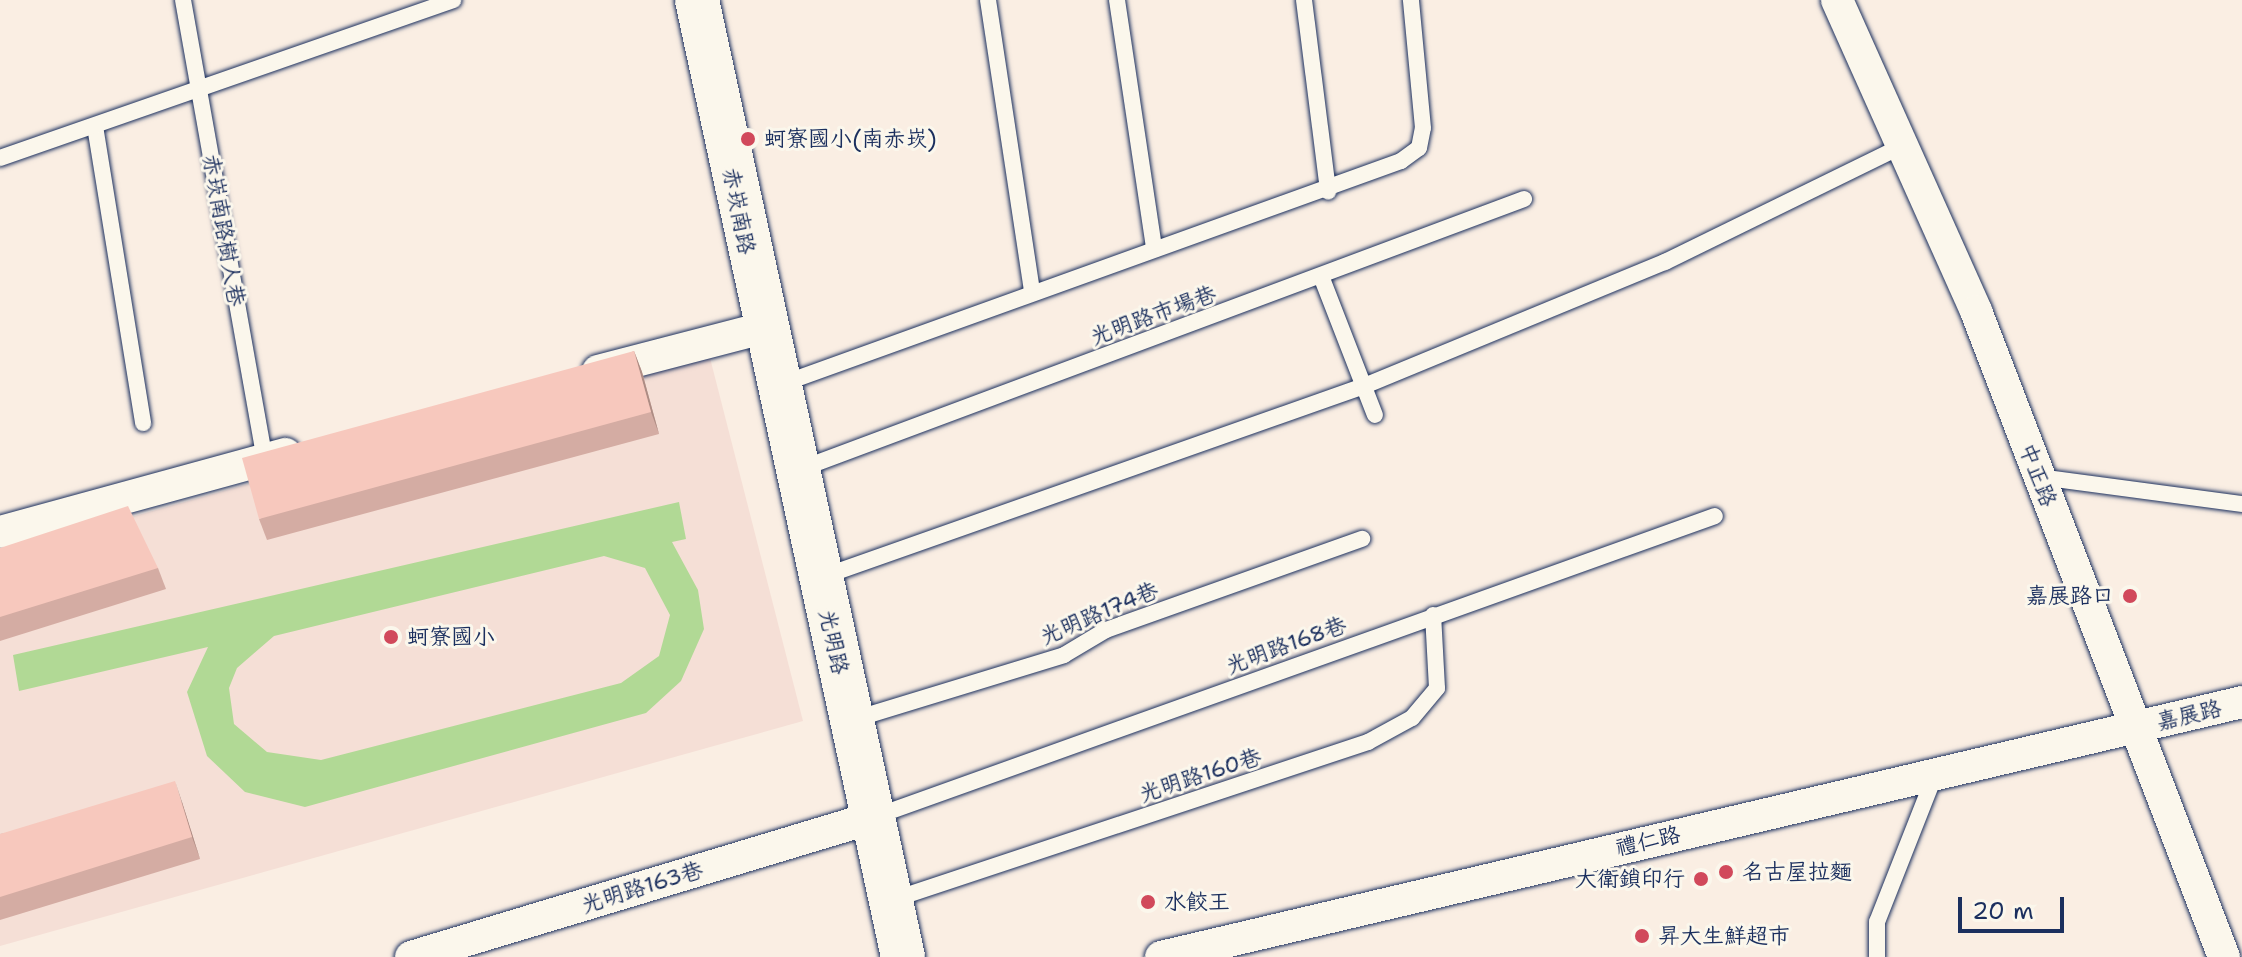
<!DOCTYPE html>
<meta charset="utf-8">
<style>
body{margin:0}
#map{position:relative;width:2242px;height:957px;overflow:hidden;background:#faeee3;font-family:"Shantell Sans","LXGW WenKai TC",sans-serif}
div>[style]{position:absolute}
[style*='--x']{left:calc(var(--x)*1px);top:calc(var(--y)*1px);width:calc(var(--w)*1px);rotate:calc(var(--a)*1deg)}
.built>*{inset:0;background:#f5dfd6}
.green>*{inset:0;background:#b1d995}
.roads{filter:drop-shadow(0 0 2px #1b2f5e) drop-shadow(0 0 2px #1b2f5e)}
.lane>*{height:16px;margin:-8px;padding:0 8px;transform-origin:8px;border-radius:8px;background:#fbf7ec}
.street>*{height:32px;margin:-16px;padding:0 16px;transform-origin:16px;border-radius:16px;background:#fbf7ec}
.secondary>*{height:44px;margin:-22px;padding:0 22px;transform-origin:22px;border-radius:22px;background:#fbf7ec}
.wall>*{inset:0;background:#d4aca3}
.shaded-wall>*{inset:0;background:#ad8c84}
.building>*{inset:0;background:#f7c8bd}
.dots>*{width:22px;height:22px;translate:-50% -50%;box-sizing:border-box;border:4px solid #fbf7ec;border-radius:50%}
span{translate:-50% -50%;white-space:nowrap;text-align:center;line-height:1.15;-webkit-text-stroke:6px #fbf7ec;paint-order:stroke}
.poi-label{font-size:22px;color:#1b2f5e}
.left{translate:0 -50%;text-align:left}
.right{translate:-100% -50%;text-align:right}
.street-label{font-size:22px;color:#1b2f5e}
.scale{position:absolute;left:1958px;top:897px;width:106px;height:36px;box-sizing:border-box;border:4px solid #1b2f5e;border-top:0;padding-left:10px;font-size:24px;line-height:28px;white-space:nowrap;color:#1b2f5e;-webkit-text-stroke:6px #fbf7ec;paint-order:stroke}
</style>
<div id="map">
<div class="built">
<div style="clip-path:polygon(709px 354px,803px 721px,0 946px,0 554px)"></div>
</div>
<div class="green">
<div style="clip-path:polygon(evenodd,679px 502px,686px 539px,672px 542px,698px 590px,704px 629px,681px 681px,646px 713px,305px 807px,245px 792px,207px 756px,187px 692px,208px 647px,19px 691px,13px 655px,679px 502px,604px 556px,645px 568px,670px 615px,659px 656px,621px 683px,321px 760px,267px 752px,234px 724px,229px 688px,237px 668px,274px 636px,604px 556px)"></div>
</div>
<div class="roads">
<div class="lane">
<div style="--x:183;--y:0;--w:466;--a:79.9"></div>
<div style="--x:988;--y:0;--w:293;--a:81.4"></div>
<div style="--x:1117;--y:0;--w:252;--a:81.5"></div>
<div style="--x:1304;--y:0;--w:193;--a:82.8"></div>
<div style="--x:95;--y:126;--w:301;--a:80.8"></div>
<div style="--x:0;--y:158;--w:480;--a:-19.2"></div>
<div style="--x:1321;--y:276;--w:149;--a:68.8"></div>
<div style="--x:782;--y:384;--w:658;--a:-19.81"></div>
<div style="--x:1401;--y:161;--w:22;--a:-36"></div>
<div style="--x:1419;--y:148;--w:20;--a:-79"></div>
<div style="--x:1423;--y:128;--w:129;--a:-95.4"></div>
<div style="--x:798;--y:470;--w:775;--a:-20.47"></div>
<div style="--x:2039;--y:477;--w:205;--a:7.6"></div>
<div style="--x:822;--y:577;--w:575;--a:-19.41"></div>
<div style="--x:1364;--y:386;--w:326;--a:-22.4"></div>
<div style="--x:1665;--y:262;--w:264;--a:-26.1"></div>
<div style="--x:852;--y:720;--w:222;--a:-17"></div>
<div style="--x:1064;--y:655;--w:49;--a:-30.8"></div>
<div style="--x:1106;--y:630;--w:272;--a:-19.6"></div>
<div style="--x:874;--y:817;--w:893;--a:-19.69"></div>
<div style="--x:892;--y:900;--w:502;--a:-18.36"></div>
<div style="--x:1368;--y:742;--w:50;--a:-28.6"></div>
<div style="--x:1412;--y:718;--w:39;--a:-50"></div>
<div style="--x:1437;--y:688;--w:73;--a:-93.1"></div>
<div style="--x:1877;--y:957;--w:35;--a:-90"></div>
<div style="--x:1877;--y:922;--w:158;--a:-68.5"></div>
</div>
<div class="street">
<div style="--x:1837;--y:0;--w:341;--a:65.9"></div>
<div style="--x:1976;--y:311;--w:692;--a:69"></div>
<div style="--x:598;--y:371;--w:171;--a:-14.6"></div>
<div style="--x:0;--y:532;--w:296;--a:-15.3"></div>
<div style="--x:411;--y:957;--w:481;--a:-16.8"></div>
<div style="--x:1161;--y:957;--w:1111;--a:-13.27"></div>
</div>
<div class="secondary">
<div style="--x:697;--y:0;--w:979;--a:77.85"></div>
</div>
</div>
<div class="wall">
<div style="clip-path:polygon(634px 351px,642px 372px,659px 434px,267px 540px,259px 519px)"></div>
<div style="clip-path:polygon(0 548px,158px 568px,166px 589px,0 641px)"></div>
<div style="clip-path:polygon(182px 802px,200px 859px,0 920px,0 834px)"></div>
</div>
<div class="shaded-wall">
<div style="clip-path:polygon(634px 351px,642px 372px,659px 434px,651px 412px)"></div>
<div style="clip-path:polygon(175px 781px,182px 802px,200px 859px,192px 837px)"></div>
</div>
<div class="building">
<div style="clip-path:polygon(634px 351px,651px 412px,259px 519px,242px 458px)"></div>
<div style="clip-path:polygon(128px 506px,158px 568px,0 617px,0 548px)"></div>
<div style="clip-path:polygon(175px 781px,192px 837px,0 897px,0 834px)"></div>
</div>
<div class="dots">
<div style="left:748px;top:139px;background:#d1495b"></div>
<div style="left:2130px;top:596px;background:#d1495b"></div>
<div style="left:391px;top:637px;background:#d1495b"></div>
<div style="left:1726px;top:872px;background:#d1495b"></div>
<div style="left:1701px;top:879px;background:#d1495b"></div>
<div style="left:1148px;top:902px;background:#d1495b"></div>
<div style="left:1642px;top:936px;background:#d1495b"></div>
</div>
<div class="poi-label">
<span class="left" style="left:764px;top:139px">蚵寮國小(南赤崁)</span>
<span class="right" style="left:2114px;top:596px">嘉展路口</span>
<span class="left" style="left:407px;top:637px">蚵寮國小</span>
<span class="left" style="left:1742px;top:872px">名古屋拉麵</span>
<span class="right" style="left:1685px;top:879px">大衛鎖印行</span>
<span class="left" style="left:1164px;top:902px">水餃王</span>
<span class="left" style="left:1658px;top:936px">昇大生鮮超市</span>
</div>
<div class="street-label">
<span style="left:739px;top:211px;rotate:79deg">赤崁南路</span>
<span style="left:224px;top:230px;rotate:80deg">赤崁南路樹人巷</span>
<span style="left:1153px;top:315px;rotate:-20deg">光明路市場巷</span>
<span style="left:2038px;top:475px;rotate:69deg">中正路</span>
<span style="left:1099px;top:613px;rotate:-23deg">光明路174巷</span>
<span style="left:834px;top:642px;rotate:78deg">光明路</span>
<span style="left:1286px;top:645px;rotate:-20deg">光明路168巷</span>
<span style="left:2189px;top:715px;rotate:-13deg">嘉展路</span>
<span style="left:1200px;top:775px;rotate:-18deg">光明路160巷</span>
<span style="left:1648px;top:841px;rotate:-13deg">禮仁路</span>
<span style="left:642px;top:887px;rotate:-17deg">光明路163巷</span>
</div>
<div class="scale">20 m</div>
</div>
